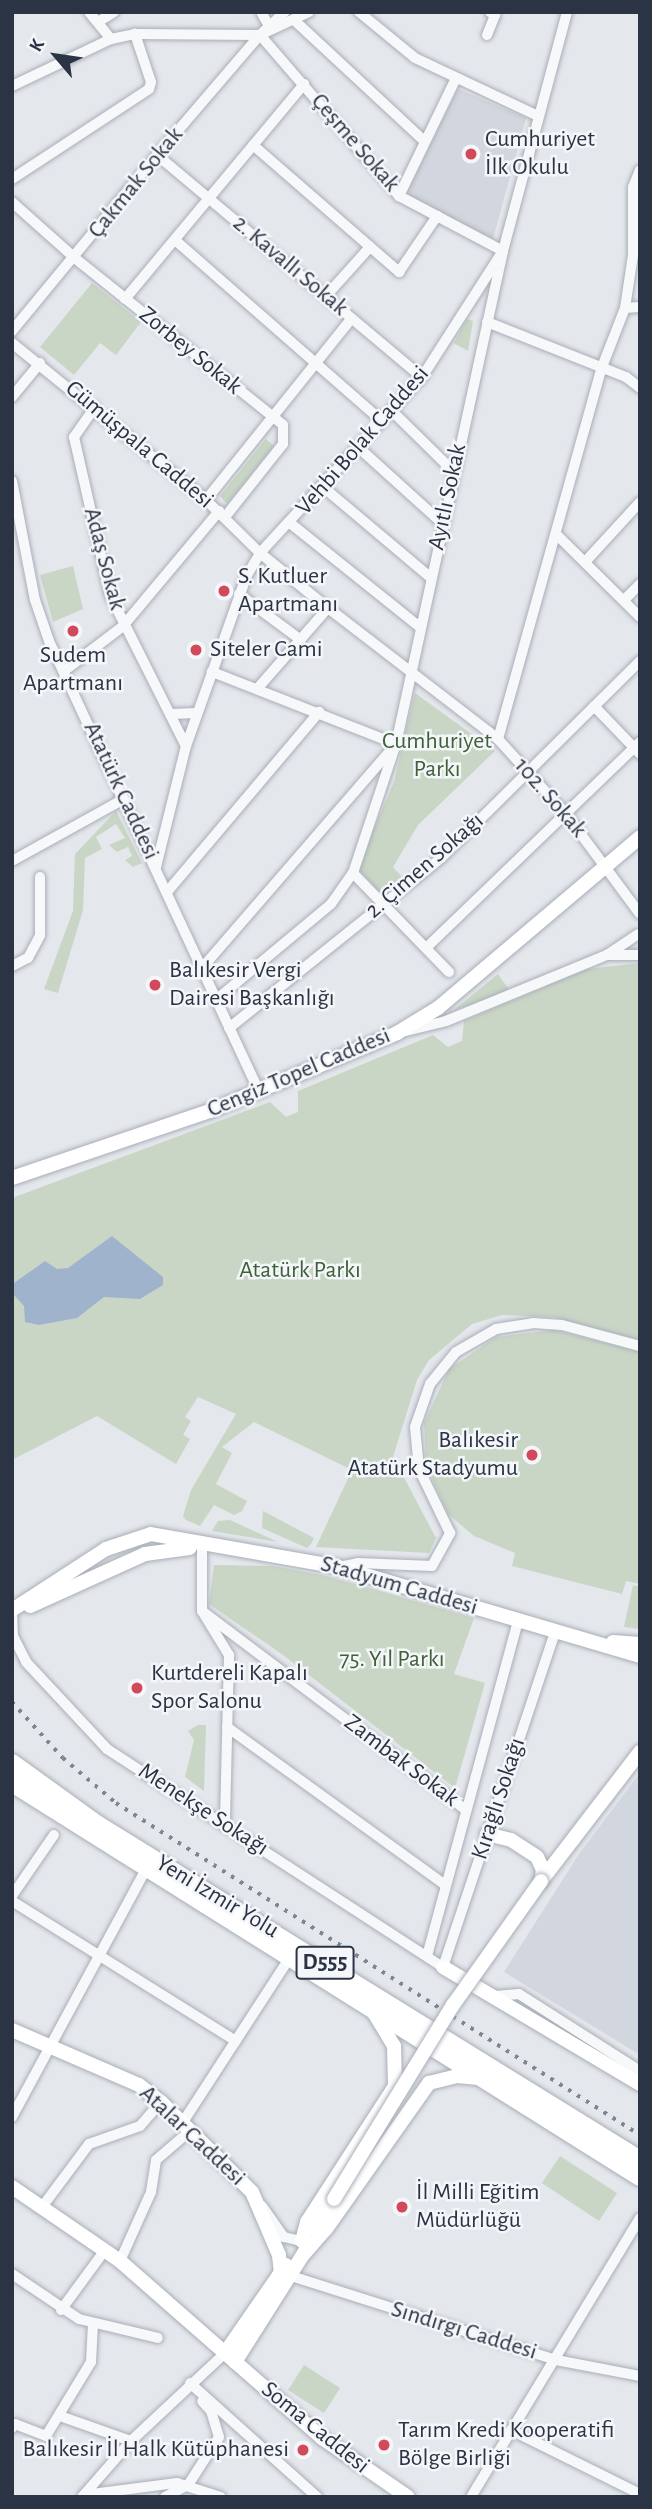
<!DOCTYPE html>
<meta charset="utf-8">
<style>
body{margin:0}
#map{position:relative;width:652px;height:2509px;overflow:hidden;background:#e4e7ec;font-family:"Alegreya Sans",sans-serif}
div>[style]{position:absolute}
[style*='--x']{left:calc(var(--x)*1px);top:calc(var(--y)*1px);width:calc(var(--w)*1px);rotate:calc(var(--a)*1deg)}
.built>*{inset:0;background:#d2d6de}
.green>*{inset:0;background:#c9d6c5}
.water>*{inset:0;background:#9fb4cc}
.roads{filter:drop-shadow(0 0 2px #a9aeb7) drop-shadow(0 0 2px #a9aeb7)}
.minor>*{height:10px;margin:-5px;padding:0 5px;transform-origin:5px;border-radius:5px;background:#f7f8fa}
.secondary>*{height:14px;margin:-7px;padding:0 7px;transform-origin:7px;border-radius:7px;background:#fff}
.trunk>*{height:18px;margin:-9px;padding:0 9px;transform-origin:9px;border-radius:9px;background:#fff}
.rail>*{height:3.5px;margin-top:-1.75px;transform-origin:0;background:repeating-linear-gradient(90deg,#7d8696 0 3.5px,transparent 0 10.5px)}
.bridges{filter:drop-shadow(0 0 2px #a9aeb7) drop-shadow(0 0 2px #a9aeb7)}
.secondary-bridge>*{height:14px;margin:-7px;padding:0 7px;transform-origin:7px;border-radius:7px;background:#fff}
.dots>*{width:19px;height:19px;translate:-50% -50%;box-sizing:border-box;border:4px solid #f4f6f9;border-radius:50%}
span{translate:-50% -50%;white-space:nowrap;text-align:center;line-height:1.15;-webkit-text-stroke:5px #f4f6f9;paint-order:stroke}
.shield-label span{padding:2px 5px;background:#f4f6f9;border:2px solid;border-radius:5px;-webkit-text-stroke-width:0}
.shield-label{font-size:23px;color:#2b3445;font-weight:700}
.poi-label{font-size:24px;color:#2b3445}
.left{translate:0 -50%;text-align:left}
.right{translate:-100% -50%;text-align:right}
.street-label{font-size:24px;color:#2b3445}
.park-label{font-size:24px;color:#3f6138}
.frame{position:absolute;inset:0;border:14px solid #2b3445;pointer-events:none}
.north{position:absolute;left:21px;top:21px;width:70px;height:70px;-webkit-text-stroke:5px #f4f6f9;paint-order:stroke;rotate:299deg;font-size:19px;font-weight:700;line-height:28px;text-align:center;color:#2b3445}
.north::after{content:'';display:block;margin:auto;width:24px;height:32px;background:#2b3445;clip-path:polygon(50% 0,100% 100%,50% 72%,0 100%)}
</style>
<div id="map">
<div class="built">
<div style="clip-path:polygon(458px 89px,526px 118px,493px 239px,410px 196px,408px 190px)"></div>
<div style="clip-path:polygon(640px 1773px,640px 2055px,504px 1972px,579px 1854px)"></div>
</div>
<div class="green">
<div style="clip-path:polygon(92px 283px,141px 322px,116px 355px,100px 343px,74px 375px,40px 347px)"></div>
<div style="clip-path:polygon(467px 319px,473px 321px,468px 351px,454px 343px)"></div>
<div style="clip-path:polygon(266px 439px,274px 446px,227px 504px,220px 496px)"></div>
<div style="clip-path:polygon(73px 566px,83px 609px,53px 622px,40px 575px)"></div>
<div style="clip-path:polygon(415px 693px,495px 751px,418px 825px,393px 867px,403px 878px,383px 896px,357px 868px,394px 782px)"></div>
<div style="clip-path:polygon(116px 811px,142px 863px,133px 867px,125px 860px,132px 856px,128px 847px,117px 852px,109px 845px,125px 838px,116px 824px,96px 837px,102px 849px,85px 858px,83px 910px,58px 993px,44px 989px,73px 911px,75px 854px)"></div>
<div style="clip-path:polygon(640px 963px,640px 1340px,554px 1317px,502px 1315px,472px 1324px,429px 1360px,417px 1380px,393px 1457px,436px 1538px,429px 1553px,316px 1547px,352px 1470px,254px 1422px,222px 1447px,232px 1453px,216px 1484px,247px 1501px,242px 1511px,234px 1515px,214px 1505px,200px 1526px,186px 1520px,183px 1516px,191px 1490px,236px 1414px,198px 1397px,185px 1417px,191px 1421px,183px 1435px,190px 1439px,176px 1464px,97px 1416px,12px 1460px,12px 1198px,270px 1102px,286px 1117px,298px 1112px,298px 1091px,433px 1035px,448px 1047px,462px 1041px,464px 1021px,587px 969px)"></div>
<div style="clip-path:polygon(498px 974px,510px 991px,454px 1010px)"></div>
<div style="clip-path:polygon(554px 1330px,640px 1352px,640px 1584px,626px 1581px,622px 1594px,512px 1566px,515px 1553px,474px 1536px,448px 1514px,426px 1465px,424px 1423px,449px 1369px,496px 1337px)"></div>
<div style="clip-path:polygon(263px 1511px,314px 1538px,311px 1544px,307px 1548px,262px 1528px)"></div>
<div style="clip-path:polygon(230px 1520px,278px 1542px,212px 1531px,218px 1521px)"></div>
<div style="clip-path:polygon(214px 1565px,273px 1566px,327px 1576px,474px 1618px,454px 1674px,485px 1683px,455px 1788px,283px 1655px,209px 1604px)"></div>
<div style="clip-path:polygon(633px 1585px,640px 1587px,640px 1629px,624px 1627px)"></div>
<div style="clip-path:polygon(198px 1725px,206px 1725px,204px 1791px,185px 1777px,194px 1740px,188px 1731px)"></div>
<div style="clip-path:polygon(560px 2156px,617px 2193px,599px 2221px,542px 2183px)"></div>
<div style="clip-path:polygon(304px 2365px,340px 2388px,324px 2413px,288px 2390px)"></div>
</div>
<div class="water">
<div style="clip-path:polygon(112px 1236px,163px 1277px,163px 1285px,140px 1299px,104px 1297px,77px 1318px,39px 1325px,25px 1322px,24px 1306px,12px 1293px,14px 1283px,45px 1261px,57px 1269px,68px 1268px)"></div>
</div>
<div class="roads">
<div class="minor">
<div style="--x:89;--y:12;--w:35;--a:51"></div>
<div style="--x:261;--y:12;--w:16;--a:60"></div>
<div style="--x:359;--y:12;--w:72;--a:39.4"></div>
<div style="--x:415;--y:58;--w:136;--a:25.2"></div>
<div style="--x:294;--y:20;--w:178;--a:42.9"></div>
<div style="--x:98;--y:22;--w:19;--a:-32"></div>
<div style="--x:487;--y:35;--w:22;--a:-68"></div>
<div style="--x:495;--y:15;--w:6;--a:-149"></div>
<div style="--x:12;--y:86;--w:110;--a:-25.4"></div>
<div style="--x:111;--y:39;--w:25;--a:-12"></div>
<div style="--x:135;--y:34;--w:125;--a:0.5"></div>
<div style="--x:260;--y:35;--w:54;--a:-25.1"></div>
<div style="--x:253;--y:145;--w:194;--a:41"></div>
<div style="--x:399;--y:272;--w:68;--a:-55.8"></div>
<div style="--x:157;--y:155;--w:346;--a:40"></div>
<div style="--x:12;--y:179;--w:164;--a:-33.3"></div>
<div style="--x:149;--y:89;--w:7;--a:-74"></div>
<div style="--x:151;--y:82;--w:51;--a:-108.4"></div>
<div style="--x:399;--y:196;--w:129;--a:-64.2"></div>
<div style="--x:12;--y:202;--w:86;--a:41.7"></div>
<div style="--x:76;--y:259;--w:265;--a:38.7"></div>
<div style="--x:283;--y:425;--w:19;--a:90"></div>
<div style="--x:283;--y:444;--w:93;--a:128.5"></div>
<div style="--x:175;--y:240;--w:276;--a:41.2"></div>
<div style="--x:326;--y:296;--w:66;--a:-48.1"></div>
<div style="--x:125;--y:299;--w:280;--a:-50.2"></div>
<div style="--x:625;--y:308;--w:15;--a:-4"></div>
<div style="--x:487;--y:322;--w:149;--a:21.6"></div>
<div style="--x:626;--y:377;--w:18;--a:38"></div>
<div style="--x:12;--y:331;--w:228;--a:-50.5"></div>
<div style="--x:157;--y:155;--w:158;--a:-49.4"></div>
<div style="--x:260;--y:35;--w:34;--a:-43"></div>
<div style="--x:12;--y:343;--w:250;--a:39"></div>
<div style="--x:206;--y:500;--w:76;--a:44.5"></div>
<div style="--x:260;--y:553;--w:87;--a:39"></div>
<div style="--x:328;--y:608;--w:215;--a:37.6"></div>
<div style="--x:498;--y:739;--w:101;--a:47.8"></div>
<div style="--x:566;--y:814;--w:124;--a:53.5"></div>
<div style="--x:12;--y:397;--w:44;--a:-50.5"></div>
<div style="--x:95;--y:407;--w:37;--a:125"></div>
<div style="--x:74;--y:437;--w:162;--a:77.2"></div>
<div style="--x:110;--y:595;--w:169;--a:63.3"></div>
<div style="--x:393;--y:412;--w:84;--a:44.5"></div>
<div style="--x:359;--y:448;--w:112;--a:42.1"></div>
<div style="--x:12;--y:481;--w:121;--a:79.1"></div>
<div style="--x:35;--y:600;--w:43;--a:71.1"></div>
<div style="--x:49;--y:641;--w:497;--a:65"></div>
<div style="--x:323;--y:487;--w:140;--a:40.1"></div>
<div style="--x:206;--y:500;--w:233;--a:-51.3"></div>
<div style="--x:290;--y:523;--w:166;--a:38.7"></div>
<div style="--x:557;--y:535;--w:117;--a:44.7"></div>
<div style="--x:585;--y:562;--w:81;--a:-47.5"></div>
<div style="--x:239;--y:594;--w:77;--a:36.6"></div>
<div style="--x:624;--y:600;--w:23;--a:-45"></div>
<div style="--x:64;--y:671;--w:74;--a:-37.3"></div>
<div style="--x:123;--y:626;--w:150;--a:-50.1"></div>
<div style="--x:257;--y:689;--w:108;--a:-48.8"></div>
<div style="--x:594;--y:706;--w:66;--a:46.2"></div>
<div style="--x:170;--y:714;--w:27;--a:-2"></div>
<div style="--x:498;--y:739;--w:386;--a:-74.4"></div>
<div style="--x:602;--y:367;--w:63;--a:-68.7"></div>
<div style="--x:625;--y:308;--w:54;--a:-81.4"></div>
<div style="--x:633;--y:255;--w:68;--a:-90"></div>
<div style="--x:633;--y:187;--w:18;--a:-68"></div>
<div style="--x:12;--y:861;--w:128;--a:-29"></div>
<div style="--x:156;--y:867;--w:125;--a:-76.1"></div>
<div style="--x:186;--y:746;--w:182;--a:-70.4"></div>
<div style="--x:247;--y:575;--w:26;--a:-59"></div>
<div style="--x:260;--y:553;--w:239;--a:-47.4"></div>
<div style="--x:422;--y:377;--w:150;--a:-57.3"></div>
<div style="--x:503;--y:251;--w:247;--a:-75"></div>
<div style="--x:353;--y:873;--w:138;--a:45.9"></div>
<div style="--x:167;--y:892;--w:236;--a:-49.8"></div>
<div style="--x:427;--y:947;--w:296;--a:-43.9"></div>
<div style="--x:607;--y:955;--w:33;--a:0"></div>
<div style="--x:12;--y:966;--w:18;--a:-27"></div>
<div style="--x:28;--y:958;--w:26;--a:-62"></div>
<div style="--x:40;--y:935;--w:58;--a:-90"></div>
<div style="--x:202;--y:968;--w:296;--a:-49.1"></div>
<div style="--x:396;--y:744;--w:198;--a:-158.6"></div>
<div style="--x:217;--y:999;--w:148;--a:-39.8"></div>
<div style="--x:331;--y:904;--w:38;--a:-55"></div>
<div style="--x:353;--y:873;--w:136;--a:-71.6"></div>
<div style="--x:396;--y:744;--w:504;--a:-77.75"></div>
<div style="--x:503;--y:251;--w:118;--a:-152.1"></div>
<div style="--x:399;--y:196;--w:213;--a:-130.8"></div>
<div style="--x:229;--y:1028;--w:272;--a:-38.7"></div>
<div style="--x:441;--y:858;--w:280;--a:-44.7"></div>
<div style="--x:406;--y:1031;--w:41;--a:-14"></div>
<div style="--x:446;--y:1021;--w:174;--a:-22.3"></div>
<div style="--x:607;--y:955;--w:37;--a:-34"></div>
<div style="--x:202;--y:1546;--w:65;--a:90"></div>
<div style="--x:202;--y:1611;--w:52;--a:58.5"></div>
<div style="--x:229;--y:1655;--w:168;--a:91.4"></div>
<div style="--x:339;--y:1567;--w:19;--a:-12"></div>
<div style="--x:358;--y:1563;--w:74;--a:2.3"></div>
<div style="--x:432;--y:1566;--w:38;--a:-61"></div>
<div style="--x:450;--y:1533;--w:71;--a:-115.8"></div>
<div style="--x:419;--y:1469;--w:42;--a:-95.4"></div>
<div style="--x:415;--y:1427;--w:46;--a:-70.8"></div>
<div style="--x:430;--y:1384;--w:41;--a:-50.9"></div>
<div style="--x:456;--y:1352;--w:46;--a:-29.9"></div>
<div style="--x:496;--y:1329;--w:37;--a:-9"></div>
<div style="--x:533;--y:1323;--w:29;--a:4"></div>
<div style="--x:562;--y:1325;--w:81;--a:15.1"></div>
<div style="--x:12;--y:1610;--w:26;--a:88"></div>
<div style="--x:13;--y:1636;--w:29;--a:63"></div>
<div style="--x:26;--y:1662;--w:119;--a:47"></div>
<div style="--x:107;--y:1749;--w:401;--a:33"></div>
<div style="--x:443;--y:1967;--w:355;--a:-71.5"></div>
<div style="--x:202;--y:1611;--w:331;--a:37"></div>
<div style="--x:227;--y:1727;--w:269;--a:35.9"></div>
<div style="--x:12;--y:1896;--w:74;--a:-55.5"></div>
<div style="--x:12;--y:1901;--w:264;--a:32"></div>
<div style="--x:427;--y:1956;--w:348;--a:-74.8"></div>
<div style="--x:495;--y:1996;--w:24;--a:-5"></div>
<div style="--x:519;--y:1994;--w:143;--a:32.5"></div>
<div style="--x:12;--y:2117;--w:280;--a:-61.6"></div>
<div style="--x:183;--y:2122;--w:197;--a:-57"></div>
<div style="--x:262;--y:2206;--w:38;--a:55"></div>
<div style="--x:284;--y:2237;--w:18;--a:13"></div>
<div style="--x:42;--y:2207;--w:79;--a:-53.3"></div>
<div style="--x:89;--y:2144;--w:54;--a:-19.4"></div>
<div style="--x:140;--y:2126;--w:32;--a:-49"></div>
<div style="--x:120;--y:2261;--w:76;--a:-65.8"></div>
<div style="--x:151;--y:2192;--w:32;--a:-81"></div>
<div style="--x:156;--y:2160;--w:46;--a:-40.6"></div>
<div style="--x:12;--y:2274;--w:81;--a:33.9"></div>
<div style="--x:79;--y:2319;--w:81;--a:13.5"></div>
<div style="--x:291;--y:2276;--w:278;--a:17.6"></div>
<div style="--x:556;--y:2360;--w:86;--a:10.8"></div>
<div style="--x:61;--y:2310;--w:74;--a:-53.7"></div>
<div style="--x:190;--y:2383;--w:171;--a:41.9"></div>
<div style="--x:60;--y:2416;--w:75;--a:19.4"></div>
<div style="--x:12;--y:2428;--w:5;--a:-53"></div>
<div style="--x:15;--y:2424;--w:33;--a:21"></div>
<div style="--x:46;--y:2436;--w:87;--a:-58.7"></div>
<div style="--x:91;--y:2362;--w:39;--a:-87"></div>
<div style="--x:511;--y:2430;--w:144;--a:26.4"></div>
<div style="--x:84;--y:2495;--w:94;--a:-7.4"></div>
<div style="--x:177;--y:2483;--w:46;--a:17.7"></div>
<div style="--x:82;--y:2497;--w:74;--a:-48.8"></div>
<div style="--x:131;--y:2441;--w:129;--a:-43.1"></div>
<div style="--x:165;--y:2497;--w:26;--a:-28"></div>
<div style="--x:188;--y:2485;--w:57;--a:-57.1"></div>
<div style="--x:219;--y:2437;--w:27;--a:-107"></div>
<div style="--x:211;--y:2411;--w:13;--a:-132"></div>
<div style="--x:471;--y:2497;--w:326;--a:-58.8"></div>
</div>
<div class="secondary">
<div style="--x:12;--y:1178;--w:209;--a:-18.7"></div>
<div style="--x:210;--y:1111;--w:203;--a:-22.6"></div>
<div style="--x:397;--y:1033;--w:48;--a:-31.4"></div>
<div style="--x:438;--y:1008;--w:265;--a:-40.2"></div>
<div style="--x:30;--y:1606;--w:126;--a:-24.3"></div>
<div style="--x:145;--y:1554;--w:45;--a:-7.6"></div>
<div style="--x:12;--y:1610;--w:112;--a:-33"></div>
<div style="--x:106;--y:1549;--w:47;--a:-18.4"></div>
<div style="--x:151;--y:1534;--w:190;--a:10"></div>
<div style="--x:338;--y:1567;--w:315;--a:16.4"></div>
<div style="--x:613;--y:1642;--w:27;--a:4"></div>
<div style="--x:487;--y:1834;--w:25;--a:14"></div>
<div style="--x:511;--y:1840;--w:31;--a:33"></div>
<div style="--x:537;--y:1857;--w:14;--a:65"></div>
<div style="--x:543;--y:1870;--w:11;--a:100"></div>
<div style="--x:541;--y:1881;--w:163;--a:-52.5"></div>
<div style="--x:443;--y:1967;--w:229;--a:30.7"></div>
<div style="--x:12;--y:2030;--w:138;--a:23.4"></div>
<div style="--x:139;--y:2085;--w:28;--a:38"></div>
<div style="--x:161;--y:2102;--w:128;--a:44.7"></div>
<div style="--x:252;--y:2192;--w:69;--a:66.8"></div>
<div style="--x:279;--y:2255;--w:18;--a:84"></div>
<div style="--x:12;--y:2187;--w:131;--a:34.4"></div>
<div style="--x:120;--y:2261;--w:269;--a:41.2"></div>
<div style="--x:322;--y:2438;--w:104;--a:34.5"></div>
<div style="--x:316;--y:2230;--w:36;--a:-60"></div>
<div style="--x:302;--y:2241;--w:20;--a:-75"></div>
<div style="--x:307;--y:2222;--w:162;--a:-57.1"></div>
<div style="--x:395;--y:2086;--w:40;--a:-91.4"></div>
<div style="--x:394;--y:2046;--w:39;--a:-121"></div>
<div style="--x:303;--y:2255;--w:35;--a:-49"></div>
<div style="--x:326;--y:2229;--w:179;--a:-54.8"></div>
<div style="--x:429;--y:2083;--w:29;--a:-14"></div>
<div style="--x:457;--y:2076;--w:25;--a:5"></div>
<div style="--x:225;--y:2353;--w:107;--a:-55.3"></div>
<div style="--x:235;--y:2362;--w:135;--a:-57.7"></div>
</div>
<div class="trunk">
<div style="--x:12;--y:1763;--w:106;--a:35.8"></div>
<div style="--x:98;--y:1825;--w:637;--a:31.72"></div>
<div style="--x:12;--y:1783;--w:741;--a:32.1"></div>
</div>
</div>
<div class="rail">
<div style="--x:12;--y:1702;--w:76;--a:47.7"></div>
<div style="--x:63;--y:1758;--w:70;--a:40.3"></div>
<div style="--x:116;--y:1803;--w:620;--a:32.36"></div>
</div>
<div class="bridges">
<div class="secondary-bridge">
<div style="--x:334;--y:2199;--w:228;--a:-58.5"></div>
<div style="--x:453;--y:2005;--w:152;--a:-54.6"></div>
</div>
</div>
<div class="dots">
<div style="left:471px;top:154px;background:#d1495b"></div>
<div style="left:224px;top:591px;background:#d1495b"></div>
<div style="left:73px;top:631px;background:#d1495b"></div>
<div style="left:196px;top:650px;background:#d1495b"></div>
<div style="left:155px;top:985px;background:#d1495b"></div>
<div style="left:532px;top:1455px;background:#d1495b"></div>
<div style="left:137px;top:1688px;background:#d1495b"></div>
<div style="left:402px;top:2207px;background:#d1495b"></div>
<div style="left:384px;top:2445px;background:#d1495b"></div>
<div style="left:303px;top:2450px;background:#d1495b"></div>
</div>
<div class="shield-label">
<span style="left:325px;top:1963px">D555</span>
</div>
<div class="poi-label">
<span class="left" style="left:485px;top:154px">Cumhuriyet<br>İlk Okulu</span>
<span class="left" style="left:238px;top:591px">S. Kutluer<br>Apartmanı</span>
<span class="left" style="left:210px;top:650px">Siteler Cami</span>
<span style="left:73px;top:670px">Sudem<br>Apartmanı</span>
<span class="left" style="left:169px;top:985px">Balıkesir Vergi<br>Dairesi Başkanlığı</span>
<span class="right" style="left:518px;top:1455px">Balıkesir<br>Atatürk Stadyumu</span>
<span class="left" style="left:151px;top:1688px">Kurtdereli Kapalı<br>Spor Salonu</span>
<span class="left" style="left:416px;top:2207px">İl Milli Eğitim<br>Müdürlüğü</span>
<span class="left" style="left:398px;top:2445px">Tarım Kredi Kooperatifi<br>Bölge Birliği</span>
<span class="right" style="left:289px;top:2450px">Balıkesir İl Halk Kütüphanesi</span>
</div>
<div class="street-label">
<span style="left:355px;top:143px;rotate:49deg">Çeşme Sokak</span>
<span style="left:136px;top:183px;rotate:-51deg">Çakmak Sokak</span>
<span style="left:290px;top:266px;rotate:40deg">2. Kavallı Sokak</span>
<span style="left:190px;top:351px;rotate:39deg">Zorbey Sokak</span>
<span style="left:363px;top:441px;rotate:-49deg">Vehbi Bolak Caddesi</span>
<span style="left:139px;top:445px;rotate:40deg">Gümüşpala Caddesi</span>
<span style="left:448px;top:497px;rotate:-78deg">Ayıtlı Sokak</span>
<span style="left:104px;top:559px;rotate:75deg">Adaş Sokak</span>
<span style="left:121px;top:791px;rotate:65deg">Atatürk Caddesi</span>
<span style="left:550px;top:798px;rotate:49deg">102. Sokak</span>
<span style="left:425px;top:866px;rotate:-41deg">2. Çimen Sokağı</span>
<span style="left:299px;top:1073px;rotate:-23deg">Cengiz Topel Caddesi</span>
<span style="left:399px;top:1586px;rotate:16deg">Stadyum Caddesi</span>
<span style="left:401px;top:1761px;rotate:37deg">Zambak Sokak</span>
<span style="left:499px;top:1799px;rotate:-72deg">Kırağlı Sokağı</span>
<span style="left:203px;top:1810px;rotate:33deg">Menekşe Sokağı</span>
<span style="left:217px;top:1897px;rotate:31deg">Yeni İzmir Yolu</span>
<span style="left:192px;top:2136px;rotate:43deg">Atalar Caddesi</span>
<span style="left:464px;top:2331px;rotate:17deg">Sındırgı Caddesi</span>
<span style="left:315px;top:2428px;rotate:39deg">Soma Caddesi</span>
</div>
<div class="park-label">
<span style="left:437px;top:756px">Cumhuriyet<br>Parkı</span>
<span style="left:300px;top:1271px">Atatürk Parkı</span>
<span style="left:392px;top:1660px">75. Yıl Parkı</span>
</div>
<div class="frame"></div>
<div class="north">K</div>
</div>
